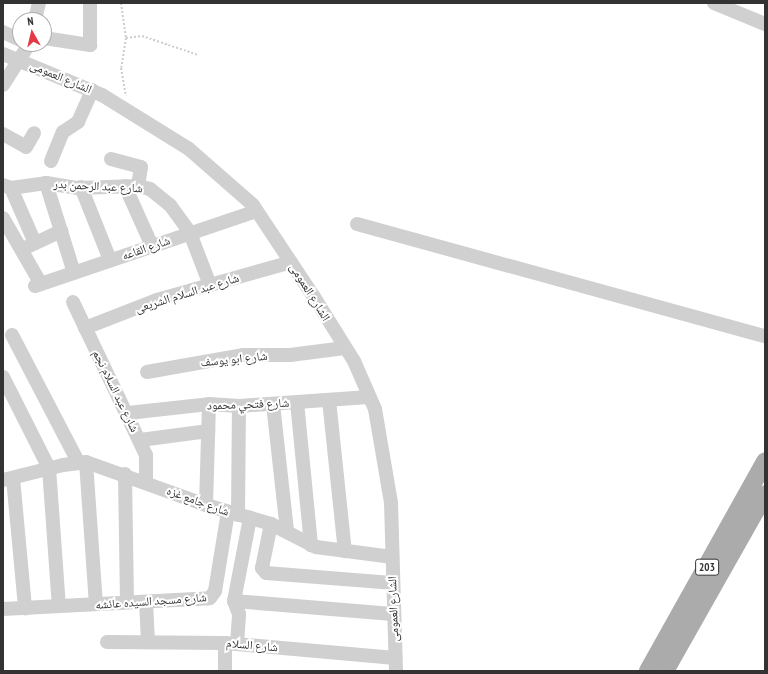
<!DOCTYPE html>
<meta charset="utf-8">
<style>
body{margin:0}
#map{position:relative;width:768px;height:674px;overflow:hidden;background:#fff;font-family:"PT Sans Narrow","Noto Naskh Arabic",sans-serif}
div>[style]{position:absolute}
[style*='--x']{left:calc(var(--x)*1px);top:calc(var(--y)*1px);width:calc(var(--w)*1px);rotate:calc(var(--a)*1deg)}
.path>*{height:2px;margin-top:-1px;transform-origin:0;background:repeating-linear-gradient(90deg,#cdcdcd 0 2px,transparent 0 4px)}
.minor>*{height:14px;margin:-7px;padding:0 7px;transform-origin:7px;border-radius:7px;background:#d0d0d0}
.major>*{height:18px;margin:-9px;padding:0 9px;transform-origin:9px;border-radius:9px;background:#ababab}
span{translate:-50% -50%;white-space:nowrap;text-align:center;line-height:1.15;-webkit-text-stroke:4px #fff;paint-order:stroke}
.shield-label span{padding:1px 3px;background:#fff;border:1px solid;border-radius:3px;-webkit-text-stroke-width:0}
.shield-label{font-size:11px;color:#333;font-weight:700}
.street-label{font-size:12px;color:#333}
.frame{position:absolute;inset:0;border:4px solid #333;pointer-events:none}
.north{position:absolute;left:12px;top:12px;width:40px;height:40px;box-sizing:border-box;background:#fff;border:1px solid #adadad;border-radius:50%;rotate:352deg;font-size:11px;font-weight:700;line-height:16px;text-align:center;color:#333}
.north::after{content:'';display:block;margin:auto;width:14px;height:18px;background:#e63946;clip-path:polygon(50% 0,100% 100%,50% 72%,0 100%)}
</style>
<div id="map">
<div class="path">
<div style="--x:121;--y:3;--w:35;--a:82"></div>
<div style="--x:126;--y:38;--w:30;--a:99"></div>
<div style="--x:121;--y:68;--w:28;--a:80"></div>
<div style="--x:126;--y:38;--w:16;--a:-7"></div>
<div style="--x:142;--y:36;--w:59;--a:18.7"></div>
</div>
<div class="minor">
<div style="--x:714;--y:3;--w:55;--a:22.4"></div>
<div style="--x:35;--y:20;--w:17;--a:-77"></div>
<div style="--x:3;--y:32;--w:19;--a:25"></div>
<div style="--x:44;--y:38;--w:47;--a:8.7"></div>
<div style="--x:90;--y:45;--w:42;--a:-90"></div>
<div style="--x:3;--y:54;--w:107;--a:22.5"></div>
<div style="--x:102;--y:95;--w:102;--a:31.8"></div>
<div style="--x:189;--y:149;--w:85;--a:41.2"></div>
<div style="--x:253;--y:205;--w:110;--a:56.5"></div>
<div style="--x:314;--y:297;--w:75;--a:58"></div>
<div style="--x:354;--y:361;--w:52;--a:66.4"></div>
<div style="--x:375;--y:409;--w:95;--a:80.3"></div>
<div style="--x:391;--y:503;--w:168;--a:88.3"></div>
<div style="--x:3;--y:85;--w:49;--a:-57.6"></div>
<div style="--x:3;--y:134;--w:26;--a:29"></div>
<div style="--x:26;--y:147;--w:16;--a:-60"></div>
<div style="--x:111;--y:159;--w:31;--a:15"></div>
<div style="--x:141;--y:167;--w:19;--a:99"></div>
<div style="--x:51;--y:161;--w:31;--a:-68"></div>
<div style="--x:63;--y:132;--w:18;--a:-34"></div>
<div style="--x:78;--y:122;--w:35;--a:-66"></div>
<div style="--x:46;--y:183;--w:94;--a:72.7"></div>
<div style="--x:3;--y:185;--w:9;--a:21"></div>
<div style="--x:11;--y:188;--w:35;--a:-8"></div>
<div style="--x:46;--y:183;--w:31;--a:9"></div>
<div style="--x:77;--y:188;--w:61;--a:-1.9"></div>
<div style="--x:138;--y:186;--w:12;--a:14"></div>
<div style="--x:150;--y:189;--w:26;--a:39"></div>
<div style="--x:170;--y:205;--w:34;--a:54"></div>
<div style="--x:190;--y:233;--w:56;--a:69"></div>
<div style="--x:125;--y:186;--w:66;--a:65.8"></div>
<div style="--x:81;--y:187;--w:79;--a:68.3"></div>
<div style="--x:11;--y:188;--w:60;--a:66.4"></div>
<div style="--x:3;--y:218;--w:76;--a:60.1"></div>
<div style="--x:357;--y:224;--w:423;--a:15.4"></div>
<div style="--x:27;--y:247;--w:38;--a:-25"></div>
<div style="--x:35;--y:286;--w:233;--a:-18.7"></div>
<div style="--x:73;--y:302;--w:170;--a:64.5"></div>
<div style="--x:146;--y:455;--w:27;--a:90"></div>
<div style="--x:85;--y:328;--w:77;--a:-21.3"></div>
<div style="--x:157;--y:300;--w:139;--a:-15.8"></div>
<div style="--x:12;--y:335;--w:143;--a:62.5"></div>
<div style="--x:147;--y:372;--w:97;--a:-10"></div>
<div style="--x:243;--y:355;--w:47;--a:0"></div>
<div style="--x:290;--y:355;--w:55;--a:-7.3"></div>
<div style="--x:3;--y:377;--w:102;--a:63.2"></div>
<div style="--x:49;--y:468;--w:138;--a:85.9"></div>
<div style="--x:329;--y:400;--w:152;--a:84"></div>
<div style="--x:297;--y:402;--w:144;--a:84.4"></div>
<div style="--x:273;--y:404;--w:128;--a:83.7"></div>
<div style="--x:128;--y:413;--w:81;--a:-6.3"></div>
<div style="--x:209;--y:404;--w:30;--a:4"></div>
<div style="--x:239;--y:406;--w:130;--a:-4"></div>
<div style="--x:140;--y:440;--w:69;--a:-7.5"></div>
<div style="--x:86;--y:462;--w:142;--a:86"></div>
<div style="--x:125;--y:474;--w:128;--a:89.1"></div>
<div style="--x:13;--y:478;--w:131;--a:84.7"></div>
<div style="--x:3;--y:480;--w:62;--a:-14"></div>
<div style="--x:63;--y:465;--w:23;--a:-7"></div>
<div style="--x:86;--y:462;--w:127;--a:19.7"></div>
<div style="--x:206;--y:505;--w:68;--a:16.3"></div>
<div style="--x:271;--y:524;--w:51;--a:27.1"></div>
<div style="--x:316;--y:547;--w:77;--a:7.5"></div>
<div style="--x:206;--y:505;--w:101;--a:-88.3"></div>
<div style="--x:238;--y:515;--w:109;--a:-89.5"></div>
<div style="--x:271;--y:524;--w:45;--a:101.6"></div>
<div style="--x:262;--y:568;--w:6;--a:51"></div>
<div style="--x:266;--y:573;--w:126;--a:4.5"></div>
<div style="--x:234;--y:601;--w:159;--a:4.7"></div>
<div style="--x:146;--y:602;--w:40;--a:87.1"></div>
<div style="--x:3;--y:609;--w:207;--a:-3"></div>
<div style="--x:210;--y:598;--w:9;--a:-54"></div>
<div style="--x:215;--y:591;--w:80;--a:-80.7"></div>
<div style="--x:107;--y:642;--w:118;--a:0.5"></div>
<div style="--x:225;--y:643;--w:171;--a:5"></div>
<div style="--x:225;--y:643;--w:28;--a:90"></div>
<div style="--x:237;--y:644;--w:30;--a:-86"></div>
<div style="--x:239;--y:614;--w:14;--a:-111"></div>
<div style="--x:234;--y:601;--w:85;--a:-79.1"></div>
</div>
<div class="major">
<div style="--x:648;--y:671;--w:240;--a:-60.8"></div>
<div style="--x:665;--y:671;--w:203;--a:-60.5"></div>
</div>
<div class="shield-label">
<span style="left:707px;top:567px">203</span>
</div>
<div class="street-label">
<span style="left:61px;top:77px;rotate:23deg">الشارع العمومى</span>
<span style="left:98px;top:186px;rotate:3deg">شارع عبد الرحمن بدر</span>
<span style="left:146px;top:248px;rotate:-19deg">شارع القاعه</span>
<span style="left:310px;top:292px;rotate:58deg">الشارع العمومى</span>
<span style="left:187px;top:293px;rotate:-17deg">شارع عبد السلام الشريعى</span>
<span style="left:234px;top:359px;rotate:-6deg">شارع ابو يوسف</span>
<span style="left:116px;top:391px;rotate:64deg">شارع عبد السلام نجم</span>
<span style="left:248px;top:404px;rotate:-2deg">شارع فتحي محمود</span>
<span style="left:198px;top:501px;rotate:20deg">شارع جامع غزه</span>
<span style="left:151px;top:601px;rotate:-4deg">شارع مسجد السيده عائشه</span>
<span style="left:393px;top:609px;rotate:-92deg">الشارع العمومى</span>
<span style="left:252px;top:645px;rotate:5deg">شارع السلام</span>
</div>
<div class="frame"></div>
<div class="north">N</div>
</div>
